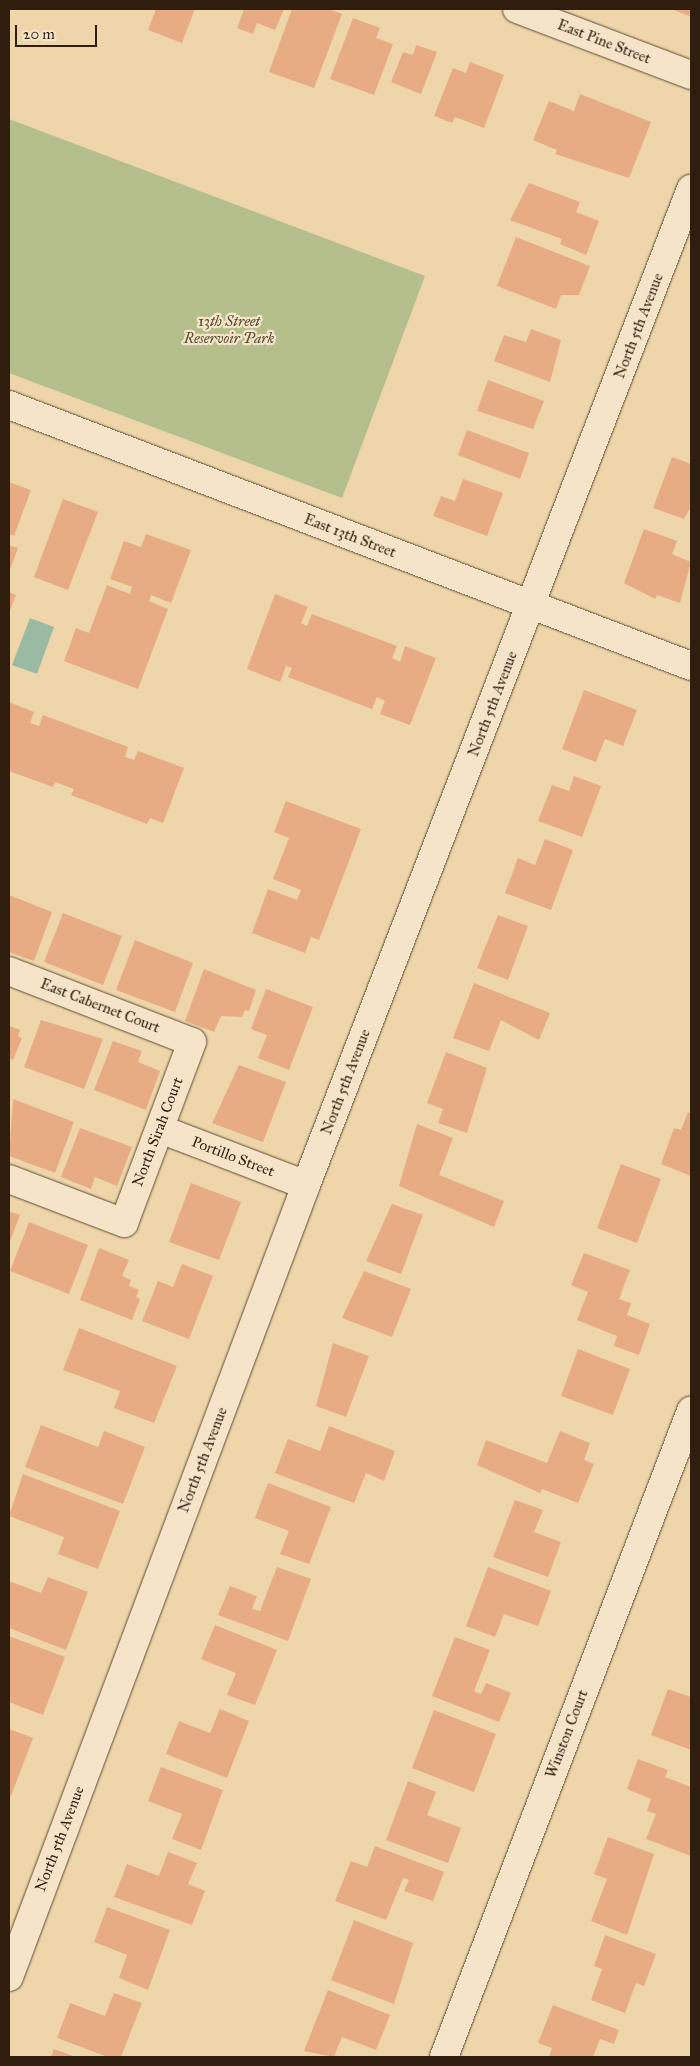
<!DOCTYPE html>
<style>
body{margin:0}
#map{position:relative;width:700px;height:2066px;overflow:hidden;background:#efd6aa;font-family:"IM FELL Great Primer",serif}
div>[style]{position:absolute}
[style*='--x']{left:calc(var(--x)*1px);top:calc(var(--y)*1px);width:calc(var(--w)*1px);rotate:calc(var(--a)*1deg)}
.green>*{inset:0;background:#b4bf8c}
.water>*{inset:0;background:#9bbaa4}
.building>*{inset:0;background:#e7ac83}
.roads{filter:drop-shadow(0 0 1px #5f4c35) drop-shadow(0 0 1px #5f4c35)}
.minor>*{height:28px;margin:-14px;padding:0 14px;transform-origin:14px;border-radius:14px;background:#f5e4c8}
span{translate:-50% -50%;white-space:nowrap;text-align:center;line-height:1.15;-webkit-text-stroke:4.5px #f5e4c8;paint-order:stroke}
.street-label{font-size:15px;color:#2f1e0e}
.park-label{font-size:15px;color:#574e34;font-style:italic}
.frame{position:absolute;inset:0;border:10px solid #2f1e0e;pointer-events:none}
.scale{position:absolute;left:15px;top:25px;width:82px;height:22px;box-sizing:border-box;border:2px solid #2f1e0e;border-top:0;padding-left:6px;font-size:15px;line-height:18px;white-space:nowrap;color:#2f1e0e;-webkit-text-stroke:4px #f5e4c8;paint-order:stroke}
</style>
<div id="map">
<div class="green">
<div style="clip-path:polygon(9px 119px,425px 276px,342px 498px,9px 373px)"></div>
</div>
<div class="water">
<div style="clip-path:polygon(30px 618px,54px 627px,37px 674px,12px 665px)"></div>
</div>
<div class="building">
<div style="clip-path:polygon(156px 9px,195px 9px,182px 43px,148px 30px)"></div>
<div style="clip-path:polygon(244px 9px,284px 9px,275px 30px,257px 23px,253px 34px,237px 28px)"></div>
<div style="clip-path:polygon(292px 9px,329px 9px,342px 14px,314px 88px,269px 72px)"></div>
<div style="clip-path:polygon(671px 9px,691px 9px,691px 11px,689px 16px)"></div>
<div style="clip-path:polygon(353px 18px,380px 28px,376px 38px,393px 44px,374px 95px,330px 79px)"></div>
<div style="clip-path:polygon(416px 45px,437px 52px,421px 94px,391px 82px,403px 52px,413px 55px)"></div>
<div style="clip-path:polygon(470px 62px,504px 75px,484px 128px,455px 117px,452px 123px,434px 116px,453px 68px,466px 73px)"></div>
<div style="clip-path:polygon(580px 94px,651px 122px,629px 178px,555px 154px,557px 150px,533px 140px,549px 101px,574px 111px)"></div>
<div style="clip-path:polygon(529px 183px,580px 202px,576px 212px,599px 221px,586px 255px,560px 244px,562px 239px,510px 220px)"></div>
<div style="clip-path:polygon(516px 237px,590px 266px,579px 295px,561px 295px,556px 309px,497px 286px)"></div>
<div style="clip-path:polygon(531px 329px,561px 340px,550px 382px,494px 361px,504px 335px,526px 342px)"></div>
<div style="clip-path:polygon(488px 380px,544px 401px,533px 429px,477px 411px)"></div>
<div style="clip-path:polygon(467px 430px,529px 453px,520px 479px,458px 455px)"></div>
<div style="clip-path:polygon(672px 457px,691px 464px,691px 507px,684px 519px,653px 508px)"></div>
<div style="clip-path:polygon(463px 479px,503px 493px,487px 536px,433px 516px,441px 496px,455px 501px)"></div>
<div style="clip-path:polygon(9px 482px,31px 490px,14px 536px,9px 534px)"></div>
<div style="clip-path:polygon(63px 499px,98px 512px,68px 590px,34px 577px)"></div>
<div style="clip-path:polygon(644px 529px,677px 541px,672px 554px,691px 562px,680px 603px,657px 595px,655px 599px,624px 583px)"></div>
<div style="clip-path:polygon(146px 534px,191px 550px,171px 603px,151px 595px,149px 601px,168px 609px,138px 689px,64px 661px,76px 628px,89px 633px,107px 585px,130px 594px,132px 587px,110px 579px,124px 541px,141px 547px)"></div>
<div style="clip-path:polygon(9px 545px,18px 548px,9px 572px)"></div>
<div style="clip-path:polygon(9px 592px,16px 595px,9px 613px)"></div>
<div style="clip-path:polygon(275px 594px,308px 607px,301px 623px,307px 626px,312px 614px,397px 646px,392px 658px,400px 662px,405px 646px,436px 658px,410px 725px,380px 714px,385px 701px,377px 697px,372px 709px,288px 677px,292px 668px,286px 666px,280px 682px,247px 669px)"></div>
<div style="clip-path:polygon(584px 690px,637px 710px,623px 746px,605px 739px,596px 762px,562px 749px)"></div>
<div style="clip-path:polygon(9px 702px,34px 712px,30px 723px,39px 726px,43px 715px,128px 747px,125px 757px,134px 760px,138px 751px,184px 768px,163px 823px,150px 818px,147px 824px,71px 795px,74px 789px,55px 782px,53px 787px,9px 771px)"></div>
<div style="clip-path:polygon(574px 776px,601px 786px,582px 837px,538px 821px,552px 785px,569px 791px)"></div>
<div style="clip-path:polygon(286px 801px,361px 829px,319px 940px,311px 937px,305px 953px,252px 933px,268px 889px,297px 900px,301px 890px,273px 879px,289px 838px,274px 832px)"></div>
<div style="clip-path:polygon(545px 839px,573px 850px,551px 910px,505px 893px,518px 858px,535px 865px)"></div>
<div style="clip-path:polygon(9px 895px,52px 912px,34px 961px,9px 952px)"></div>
<div style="clip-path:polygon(63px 913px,122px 936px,103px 985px,44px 962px)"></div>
<div style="clip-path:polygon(498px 915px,528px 926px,508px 980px,477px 968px)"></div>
<div style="clip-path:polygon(135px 940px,193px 963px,175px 1012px,116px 990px)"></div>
<div style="clip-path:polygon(204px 969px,256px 990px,249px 1011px,245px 1010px,242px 1017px,221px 1016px,214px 1032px,185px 1021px)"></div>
<div style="clip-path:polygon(474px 983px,550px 1013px,539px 1040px,501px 1020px,489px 1051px,453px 1038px)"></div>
<div style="clip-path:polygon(266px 989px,313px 1007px,289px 1070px,258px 1058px,267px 1035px,251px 1029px)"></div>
<div style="clip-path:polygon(9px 1018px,10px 1026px,20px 1030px,18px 1036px,22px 1038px,13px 1060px,9px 1058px)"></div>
<div style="clip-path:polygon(41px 1020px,103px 1039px,84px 1089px,24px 1067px)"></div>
<div style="clip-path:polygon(113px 1041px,142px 1051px,138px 1062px,160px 1071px,146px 1110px,94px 1090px)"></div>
<div style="clip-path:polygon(446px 1052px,487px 1068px,467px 1133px,438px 1123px,443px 1109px,427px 1103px)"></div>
<div style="clip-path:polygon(239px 1065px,286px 1082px,263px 1142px,212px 1123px)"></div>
<div style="clip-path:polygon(13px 1099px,74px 1122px,55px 1173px,9px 1156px)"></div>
<div style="clip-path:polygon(688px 1112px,691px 1114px,691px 1176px,661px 1164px,674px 1128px,681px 1130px)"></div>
<div style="clip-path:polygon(417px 1124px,453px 1138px,439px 1175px,504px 1201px,494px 1227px,399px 1186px)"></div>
<div style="clip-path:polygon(80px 1128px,132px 1147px,117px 1186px,95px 1177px,91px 1189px,61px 1177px)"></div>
<div style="clip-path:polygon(621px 1164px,661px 1179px,637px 1243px,597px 1228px)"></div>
<div style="clip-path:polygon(191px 1183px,241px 1202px,219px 1260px,169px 1242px)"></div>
<div style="clip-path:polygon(392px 1204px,423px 1215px,401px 1274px,366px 1261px)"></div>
<div style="clip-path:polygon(9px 1211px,20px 1215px,9px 1244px)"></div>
<div style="clip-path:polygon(29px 1222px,88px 1245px,69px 1294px,10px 1271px)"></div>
<div style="clip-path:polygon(99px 1248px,129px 1260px,122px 1276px,131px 1280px,129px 1286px,139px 1290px,136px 1297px,140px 1299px,132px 1320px,80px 1300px)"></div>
<div style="clip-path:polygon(584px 1253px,630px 1270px,619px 1299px,631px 1303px,627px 1315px,650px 1324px,639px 1355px,614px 1346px,617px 1336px,577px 1320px,588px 1292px,571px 1285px)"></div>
<div style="clip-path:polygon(182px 1264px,213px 1276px,189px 1339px,142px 1321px,158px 1281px,173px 1287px)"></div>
<div style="clip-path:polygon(364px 1271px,411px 1289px,392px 1337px,342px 1318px)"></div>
<div style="clip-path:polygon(79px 1328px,177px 1366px,154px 1423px,114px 1408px,120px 1391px,63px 1370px)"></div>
<div style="clip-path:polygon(333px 1343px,369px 1356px,346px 1417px,316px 1406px)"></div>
<div style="clip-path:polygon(578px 1349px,630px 1369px,613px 1415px,561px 1396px)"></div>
<div style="clip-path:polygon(41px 1425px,98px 1447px,104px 1431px,145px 1447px,123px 1504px,25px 1467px)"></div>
<div style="clip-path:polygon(329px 1426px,395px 1451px,384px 1481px,366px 1473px,354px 1503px,275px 1473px,288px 1439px,320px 1451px)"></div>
<div style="clip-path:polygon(560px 1431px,590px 1443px,584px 1460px,594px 1464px,578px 1503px,542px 1489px,540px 1493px,477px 1465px,486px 1440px,547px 1463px)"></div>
<div style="clip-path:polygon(23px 1474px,120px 1511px,98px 1569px,58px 1554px,64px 1537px,9px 1516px)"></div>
<div style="clip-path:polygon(268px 1483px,331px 1507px,309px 1564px,280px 1554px,289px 1531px,255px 1518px)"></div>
<div style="clip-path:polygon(515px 1500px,543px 1510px,534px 1532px,561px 1542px,548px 1577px,493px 1557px)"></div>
<div style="clip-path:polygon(277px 1567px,311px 1579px,288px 1641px,218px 1615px,230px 1586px,257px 1596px,252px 1609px,260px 1611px)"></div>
<div style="clip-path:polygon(488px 1567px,551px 1591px,538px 1626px,504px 1614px,495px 1637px,466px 1626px)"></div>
<div style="clip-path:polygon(48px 1577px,88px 1592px,66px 1650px,9px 1628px,9px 1581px,41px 1593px)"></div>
<div style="clip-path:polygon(215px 1625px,277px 1650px,255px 1705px,227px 1695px,236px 1673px,201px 1659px)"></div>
<div style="clip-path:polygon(9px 1636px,65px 1657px,43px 1715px,9px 1702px)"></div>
<div style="clip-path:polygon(455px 1637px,490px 1650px,474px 1691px,481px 1694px,486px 1683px,511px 1693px,499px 1722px,432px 1696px)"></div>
<div style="clip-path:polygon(668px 1689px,691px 1697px,691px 1750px,651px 1735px)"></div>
<div style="clip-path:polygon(220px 1709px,249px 1721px,227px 1778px,166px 1754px,179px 1721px,210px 1733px)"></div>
<div style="clip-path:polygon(434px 1710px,496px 1734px,474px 1792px,412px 1768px)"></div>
<div style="clip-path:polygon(9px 1729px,33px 1738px,11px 1796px,9px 1795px)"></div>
<div style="clip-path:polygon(638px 1759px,668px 1770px,665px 1777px,691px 1787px,691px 1856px,646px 1839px,656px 1814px,647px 1811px,651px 1799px,627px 1789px)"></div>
<div style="clip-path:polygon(161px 1767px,223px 1790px,201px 1850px,172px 1839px,182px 1814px,148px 1801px)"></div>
<div style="clip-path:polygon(408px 1781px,436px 1792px,427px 1815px,461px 1828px,448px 1863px,386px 1840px)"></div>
<div style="clip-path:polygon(608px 1837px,654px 1854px,627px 1935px,591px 1921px,607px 1879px,594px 1874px)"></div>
<div style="clip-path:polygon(375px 1846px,444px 1872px,433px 1901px,404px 1891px,409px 1880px,403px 1878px,386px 1920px,335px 1901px,351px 1861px,367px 1867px)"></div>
<div style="clip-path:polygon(168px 1852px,197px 1863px,188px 1884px,205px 1891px,192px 1925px,114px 1897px,127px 1864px,159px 1876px)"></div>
<div style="clip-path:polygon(107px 1907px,170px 1930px,148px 1990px,119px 1978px,127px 1955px,94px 1942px)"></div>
<div style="clip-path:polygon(354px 1920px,413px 1943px,394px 2004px,331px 1980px)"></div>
<div style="clip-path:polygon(605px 1935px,656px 1954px,644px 1986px,636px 1983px,625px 2013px,591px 2000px,602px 1969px,594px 1966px)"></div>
<div style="clip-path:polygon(328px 1990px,390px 2015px,376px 2050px,342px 2037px,334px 2057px,304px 2051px)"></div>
<div style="clip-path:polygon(114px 1993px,142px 2003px,121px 2057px,108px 2057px,57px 2038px,70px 2003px,105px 2016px)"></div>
<div style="clip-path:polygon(553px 2005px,619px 2030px,614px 2044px,600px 2039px,593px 2057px,549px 2057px,552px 2048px,538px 2043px)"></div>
<div style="clip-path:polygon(54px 2049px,76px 2057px,51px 2057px)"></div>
</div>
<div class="roads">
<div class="minor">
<div style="--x:517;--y:9;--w:186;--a:20.8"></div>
<div style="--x:9;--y:405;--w:730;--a:20.94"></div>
<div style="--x:9;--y:971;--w:196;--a:21.2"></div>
<div style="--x:192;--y:1042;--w:193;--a:110.6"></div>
<div style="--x:124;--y:1223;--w:123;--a:-159.1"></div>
<div style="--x:160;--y:1129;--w:156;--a:21"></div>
<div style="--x:9;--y:1977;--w:846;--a:-69.44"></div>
<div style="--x:306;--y:1185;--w:1068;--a:-68.87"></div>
<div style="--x:444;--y:2057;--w:692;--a:-69.08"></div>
</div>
</div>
<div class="street-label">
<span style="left:604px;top:42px;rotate:21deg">East Pine Street</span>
<span style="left:639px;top:326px;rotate:-69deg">North 5th Avenue</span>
<span style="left:350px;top:536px;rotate:21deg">East 13th Street</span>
<span style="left:493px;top:704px;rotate:-69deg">North 5th Avenue</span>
<span style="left:100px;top:1006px;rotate:21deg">East Cabernet Court</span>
<span style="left:346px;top:1082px;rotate:-69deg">North 5th Avenue</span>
<span style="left:158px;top:1132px;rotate:-69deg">North Sirah Court</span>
<span style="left:233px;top:1157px;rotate:21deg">Portillo Street</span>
<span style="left:203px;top:1460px;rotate:-69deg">North 5th Avenue</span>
<span style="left:567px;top:1734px;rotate:-69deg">Winston Court</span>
<span style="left:60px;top:1839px;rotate:-69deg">North 5th Avenue</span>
</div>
<div class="park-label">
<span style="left:229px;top:330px">13th Street<br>Reservoir Park</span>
</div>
<div class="frame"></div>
<div class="scale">20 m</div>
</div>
